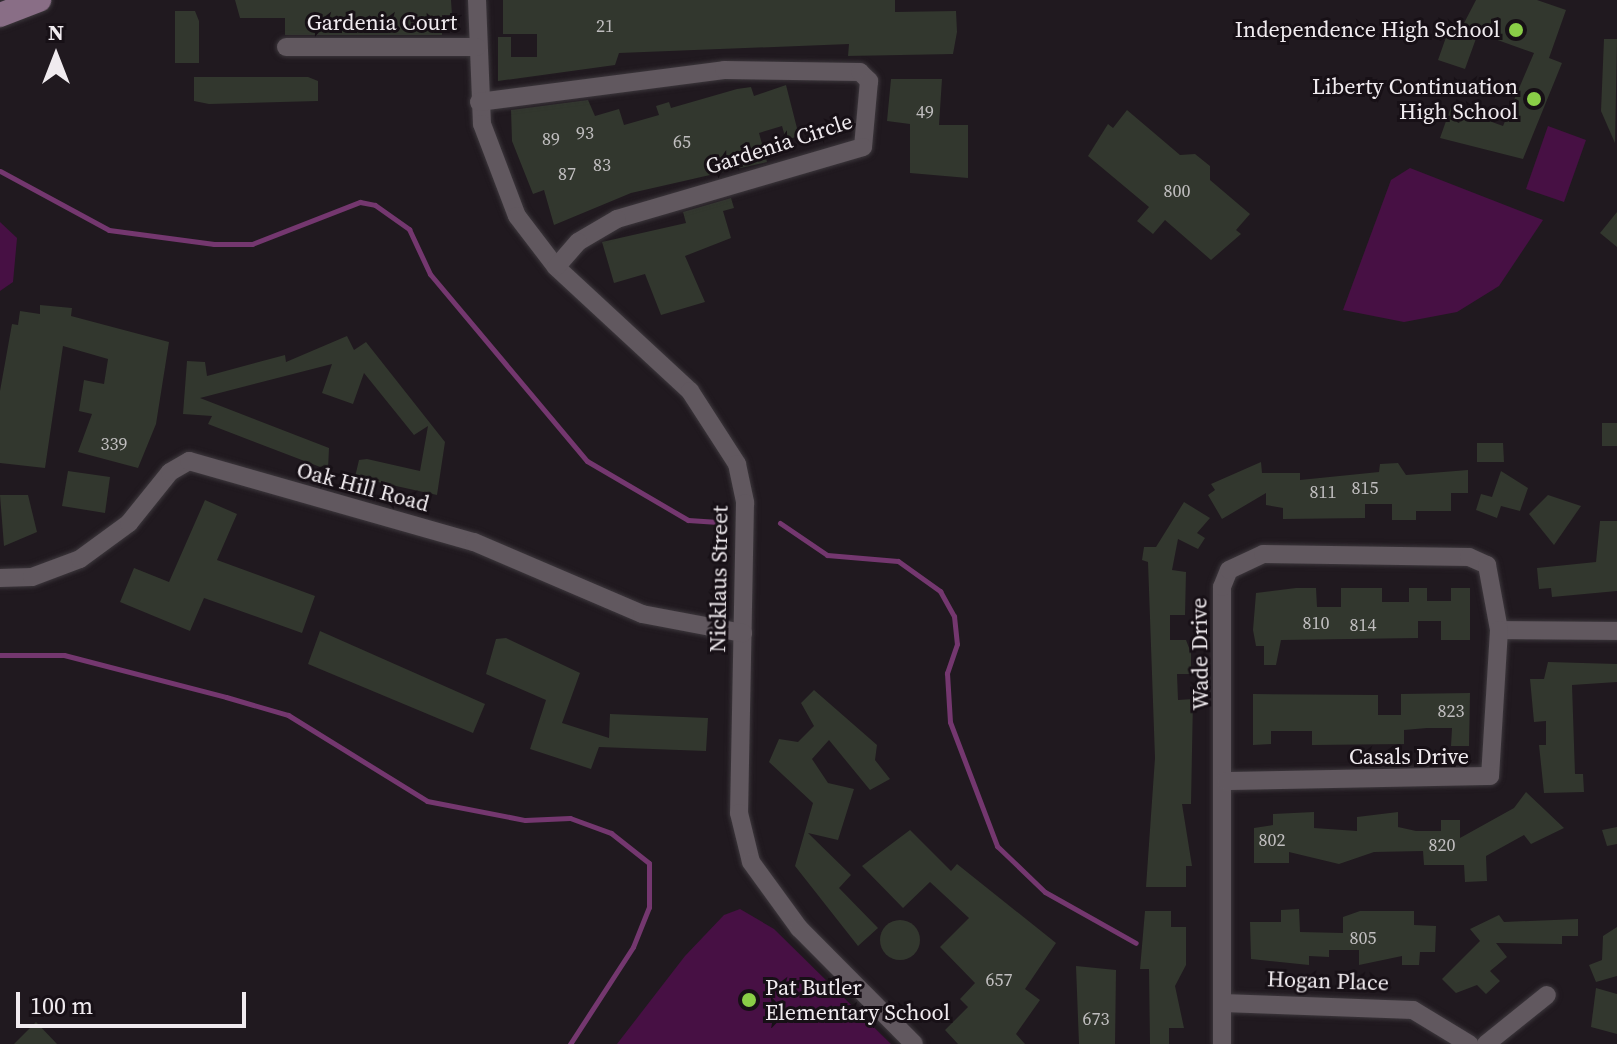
<!DOCTYPE html>
<style>
body{margin:0}
#map{position:relative;width:1617px;height:1044px;overflow:hidden;background:#20191f;font-family:"Source Serif 4",serif}
div>[style]{position:absolute}
[style*='--x']{left:calc(var(--x)*1px);top:calc(var(--y)*1px);width:calc(var(--w)*1px);rotate:calc(var(--a)*1deg)}
.green>*{inset:0;background:#471044}
.stream>*{height:5px;margin:-2.5px;padding:0 2.5px;transform-origin:2.5px;border-radius:2.5px;background:#74376f}
.building>*{inset:0;background:#32372e}
.round{border-radius:50%}
.roads{filter:drop-shadow(0 0 2px #3c373c) drop-shadow(0 0 2px #3c373c)}
.street>*{height:18px;margin:-9px;padding:0 9px;transform-origin:9px;border-radius:9px;background:#61585f}
.secondary>*{height:24px;margin:-12px;padding:0 12px;transform-origin:12px;border-radius:12px;background:#896e86}
.dots>*{width:22px;height:22px;translate:-50% -50%;box-sizing:border-box;border:4px solid #171016;border-radius:50%}
span{translate:-50% -50%;white-space:nowrap;text-align:center;line-height:1.15;-webkit-text-stroke:6px #171016;paint-order:stroke}
.number-label{font-size:18px;color:#c0bebf}
.number-label span{-webkit-text-stroke-width:0}
.street-label{font-size:22px;color:#f0ebef}
.poi-label{font-size:22px;color:#f0ebef}
.right{translate:-100% -50%;text-align:right}
.left{translate:0 -50%;text-align:left}
.north{position:absolute;left:16px;top:16px;width:80px;height:80px;-webkit-text-stroke:6px #171016;paint-order:stroke;rotate:0deg;font-size:22px;font-weight:700;line-height:32px;text-align:center;color:#f0ebef}
.north::after{content:'';display:block;margin:auto;width:28px;height:36px;background:#f0ebef;clip-path:polygon(50% 0,100% 100%,50% 72%,0 100%)}
.scale{position:absolute;left:16px;top:992px;width:230px;height:36px;box-sizing:border-box;border:4px solid #f0ebef;border-top:0;padding-left:10px;font-size:24px;line-height:28px;white-space:nowrap;color:#f0ebef;-webkit-text-stroke:6px #171016;paint-order:stroke}
</style>
<div id="map">
<div class="green">
<div style="clip-path:polygon(1548px 126px,1586px 140px,1564px 202px,1526px 189px)"></div>
<div style="clip-path:polygon(1410px 168px,1543px 220px,1499px 286px,1457px 312px,1404px 322px,1343px 310px,1391px 180px)"></div>
<div style="clip-path:polygon(0 222px,17px 238px,13px 282px,0 291px)"></div>
<div style="clip-path:polygon(740px 909px,774px 929px,891px 1044px,617px 1044px,685px 956px,724px 915px)"></div>
</div>
<div class="stream">
<div style="--x:0;--y:171;--w:124;--a:28.4"></div>
<div style="--x:109;--y:230;--w:106;--a:7.6"></div>
<div style="--x:214;--y:244;--w:38;--a:0"></div>
<div style="--x:252;--y:244;--w:116;--a:-21.3"></div>
<div style="--x:360;--y:202;--w:15;--a:11"></div>
<div style="--x:375;--y:205;--w:42;--a:35.2"></div>
<div style="--x:409;--y:229;--w:50;--a:65"></div>
<div style="--x:430;--y:274;--w:244;--a:50"></div>
<div style="--x:587;--y:461;--w:117;--a:30.3"></div>
<div style="--x:688;--y:520;--w:30;--a:4"></div>
<div style="--x:780;--y:523;--w:57;--a:34.2"></div>
<div style="--x:827;--y:555;--w:71;--a:4.8"></div>
<div style="--x:898;--y:561;--w:52;--a:35.5"></div>
<div style="--x:940;--y:591;--w:29;--a:61"></div>
<div style="--x:954;--y:616;--w:28;--a:84"></div>
<div style="--x:957;--y:644;--w:31;--a:109"></div>
<div style="--x:947;--y:673;--w:49;--a:86.5"></div>
<div style="--x:950;--y:722;--w:133;--a:69.2"></div>
<div style="--x:997;--y:846;--w:66;--a:43.8"></div>
<div style="--x:1045;--y:892;--w:104;--a:29.3"></div>
<div style="--x:0;--y:655;--w:64;--a:0"></div>
<div style="--x:64;--y:655;--w:167;--a:14.5"></div>
<div style="--x:226;--y:697;--w:65;--a:16.2"></div>
<div style="--x:288;--y:715;--w:163;--a:31.7"></div>
<div style="--x:427;--y:801;--w:100;--a:11"></div>
<div style="--x:525;--y:820;--w:45;--a:-2.5"></div>
<div style="--x:570;--y:818;--w:44;--a:20.1"></div>
<div style="--x:611;--y:833;--w:48;--a:38.3"></div>
<div style="--x:649;--y:863;--w:44;--a:90"></div>
<div style="--x:649;--y:907;--w:43;--a:111.8"></div>
<div style="--x:633;--y:947;--w:116;--a:123"></div>
</div>
<div class="building">
<div style="clip-path:polygon(235px 0,451px 0,452px 15px,442px 15px,442px 35px,285px 35px,285px 18px,240px 18px)"></div>
<div style="clip-path:polygon(503px 0,895px 0,895px 12px,956px 11px,957px 32px,953px 54px,848px 56px,849px 44px,619px 53px,615px 65px,498px 81px,498px 37px,511px 37px,511px 57px,537px 57px,537px 34px,503px 34px)"></div>
<div style="clip-path:polygon(1476px 0,1537px 0,1566px 10px,1549px 58px,1562px 63px,1523px 159px,1440px 138px,1451px 107px,1503px 126px,1534px 53px,1478px 33px,1465px 69px,1438px 60px,1451px 23px,1462px 27px)"></div>
<div style="clip-path:polygon(175px 11px,195px 11px,199px 21px,199px 63px,175px 63px)"></div>
<div style="clip-path:polygon(1604px 39px,1617px 39px,1615px 143px,1601px 111px)"></div>
<div style="clip-path:polygon(194px 77px,308px 77px,318px 81px,318px 101px,209px 104px,194px 101px)"></div>
<div style="clip-path:polygon(891px 79px,942px 79px,939px 125px,968px 125px,968px 178px,910px 173px,910px 124px,887px 121px)"></div>
<div style="clip-path:polygon(786px 85px,799px 136px,786px 140px,782px 126px,759px 133px,767px 162px,631px 193px,554px 225px,544px 190px,533px 194px,512px 141px,511px 110px,588px 100px,595px 116px,619px 109px,624px 125px,659px 115px,656px 106px,669px 102px,671px 108px,737px 89px,751px 87px,754px 96px)"></div>
<div style="clip-path:polygon(1127px 110px,1180px 155px,1195px 154px,1210px 166px,1210px 180px,1250px 214px,1236px 230px,1241px 234px,1211px 260px,1165px 220px,1153px 234px,1137px 221px,1149px 207px,1088px 156px,1108px 124px,1113px 128px)"></div>
<div style="clip-path:polygon(731px 198px,734px 208px,723px 211px,731px 238px,685px 256px,705px 302px,661px 315px,645px 274px,614px 283px,602px 242px,686px 223px,683px 212px)"></div>
<div style="clip-path:polygon(1617px 212px,1617px 247px,1600px 233px)"></div>
<div style="clip-path:polygon(40px 305px,72px 308px,71px 316px,169px 342px,156px 424px,138px 468px,78px 452px,92px 414px,79px 411px,84px 380px,104px 384px,108px 359px,63px 346px,45px 468px,0 463px,0 391px,12px 324px,18px 325px,20px 311px,40px 314px)"></div>
<div style="clip-path:polygon(347px 336px,354px 350px,366px 342px,445px 442px,437px 495px,355px 477px,359px 460px,367px 459px,420px 471px,428px 426px,414px 435px,364px 373px,353px 404px,322px 393px,332px 364px,200px 398px,329px 448px,328px 470px,208px 424px,212px 416px,183px 414px,187px 361px,205px 362px,207px 376px,285px 355px,286px 362px)"></div>
<div style="clip-path:polygon(1602px 423px,1617px 423px,1617px 446px,1602px 446px)"></div>
<div style="clip-path:polygon(1477px 443px,1503px 443px,1504px 462px,1477px 462px)"></div>
<div style="clip-path:polygon(1261px 462px,1262px 473px,1300px 473px,1300px 480px,1379px 472px,1380px 464px,1398px 463px,1406px 475px,1468px 470px,1468px 493px,1451px 493px,1451px 511px,1416px 511px,1416px 520px,1392px 520px,1392px 504px,1365px 504px,1365px 518px,1283px 519px,1283px 508px,1266px 505px,1266px 493px,1222px 519px,1208px 495px,1215px 490px,1211px 484px)"></div>
<div style="clip-path:polygon(68px 471px,110px 477px,105px 513px,62px 506px)"></div>
<div style="clip-path:polygon(1501px 471px,1528px 488px,1520px 511px,1501px 506px,1497px 518px,1476px 510px,1481px 494px,1492px 497px)"></div>
<div style="clip-path:polygon(0 495px,28px 495px,37px 532px,4px 546px)"></div>
<div style="clip-path:polygon(1548px 495px,1581px 506px,1554px 545px,1529px 514px)"></div>
<div style="clip-path:polygon(205px 500px,237px 514px,217px 560px,315px 596px,302px 633px,204px 598px,190px 631px,120px 602px,134px 568px,169px 582px)"></div>
<div style="clip-path:polygon(1184px 502px,1210px 518px,1197px 533px,1205px 538px,1198px 549px,1178px 539px,1172px 570px,1186px 572px,1185px 615px,1170px 615px,1170px 640px,1186px 640px,1191px 653px,1191px 674px,1177px 674px,1178px 700px,1193px 699px,1191px 804px,1182px 804px,1192px 866px,1186px 866px,1186px 887px,1146px 887px,1155px 758px,1148px 562px,1142px 560px,1144px 547px,1156px 547px)"></div>
<div style="clip-path:polygon(1600px 521px,1617px 521px,1617px 591px,1552px 597px,1551px 588px,1539px 589px,1537px 568px,1596px 562px)"></div>
<div style="clip-path:polygon(1296px 588px,1316px 588px,1317px 607px,1341px 607px,1341px 588px,1382px 588px,1382px 602px,1409px 602px,1409px 588px,1427px 588px,1427px 601px,1451px 601px,1451px 588px,1470px 588px,1470px 640px,1441px 640px,1441px 621px,1418px 621px,1418px 638px,1281px 640px,1276px 665px,1264px 665px,1264px 646px,1256px 646px,1253px 630px,1256px 593px)"></div>
<div style="clip-path:polygon(320px 631px,485px 704px,473px 733px,308px 664px)"></div>
<div style="clip-path:polygon(506px 638px,580px 673px,562px 723px,609px 738px,610px 714px,708px 718px,706px 751px,599px 747px,591px 769px,530px 749px,546px 700px,486px 674px,496px 639px)"></div>
<div style="clip-path:polygon(1548px 662px,1617px 664px,1617px 682px,1572px 685px,1575px 774px,1583px 774px,1584px 792px,1544px 793px,1539px 745px,1546px 745px,1546px 721px,1534px 722px,1530px 679px,1544px 679px)"></div>
<div style="clip-path:polygon(814px 690px,877px 745px,875px 760px,890px 779px,870px 790px,829px 740px,812px 759px,828px 783px,854px 789px,838px 840px,808px 833px,851px 875px,839px 888px,878px 928px,858px 946px,795px 866px,813px 803px,769px 762px,779px 739px,798px 742px,814px 726px,801px 703px)"></div>
<div style="clip-path:polygon(1470px 693px,1469px 746px,1451px 746px,1452px 728px,1427px 728px,1404px 730px,1404px 744px,1312px 745px,1312px 731px,1271px 731px,1271px 744px,1253px 745px,1253px 694px,1378px 695px,1378px 715px,1401px 715px,1401px 694px)"></div>
<div style="clip-path:polygon(1526px 792px,1564px 828px,1531px 844px,1524px 835px,1486px 856px,1487px 881px,1465px 882px,1464px 865px,1424px 865px,1423px 851px,1374px 852px,1339px 864px,1289px 852px,1289px 863px,1254px 863px,1254px 828px,1273px 825px,1273px 814px,1314px 812px,1314px 828px,1357px 831px,1357px 817px,1398px 812px,1398px 827px,1416px 831px,1441px 831px,1441px 820px,1460px 820px,1460px 838px,1514px 808px)"></div>
<div style="clip-path:polygon(1617px 827px,1617px 844px,1607px 846px,1602px 830px)"></div>
<div style="clip-path:polygon(910px 830px,951px 871px,957px 864px,1056px 943px,1025px 989px,1040px 1000px,1016px 1034px,1025px 1044px,958px 1044px,945px 1030px,968px 1007px,960px 999px,975px 983px,940px 947px,969px 918px,930px 882px,903px 908px,862px 866px)"></div>
<div style="clip-path:polygon(1299px 909px,1300px 932px,1343px 933px,1343px 917px,1360px 911px,1414px 911px,1414px 925px,1436px 926px,1435px 952px,1420px 952px,1419px 965px,1402px 965px,1402px 956px,1359px 965px,1359px 950px,1329px 950px,1329px 957px,1309px 956px,1309px 965px,1251px 959px,1250px 922px,1281px 922px,1281px 910px)"></div>
<div style="clip-path:polygon(1145px 911px,1171px 911px,1171px 927px,1186px 927px,1186px 965px,1175px 986px,1184px 1028px,1169px 1028px,1169px 1044px,1150px 1044px,1149px 969px,1140px 969px)"></div>
<div style="clip-path:polygon(1499px 915px,1504px 922px,1578px 919px,1578px 936px,1562px 936px,1562px 944px,1496px 943px,1507px 957px,1490px 971px,1500px 981px,1486px 994px,1477px 985px,1456px 993px,1442px 979px,1480px 941px,1470px 929px)"></div>
<div class="round" style="left:880px;top:920px;width:40px;height:40px"></div>
<div style="clip-path:polygon(1617px 927px,1617px 976px,1596px 982px,1589px 965px,1602px 960px,1603px 936px)"></div>
<div style="clip-path:polygon(1076px 966px,1116px 970px,1115px 1044px,1079px 1044px)"></div>
<div style="clip-path:polygon(1596px 988px,1617px 994px,1617px 1034px,1591px 1027px)"></div>
<div style="clip-path:polygon(36px 1022px,57px 1044px,14px 1044px)"></div>
</div>
<div class="roads">
<div class="street">
<div style="--x:477;--y:0;--w:124;--a:87.7"></div>
<div style="--x:482;--y:124;--w:98;--a:69.2"></div>
<div style="--x:517;--y:216;--w:64;--a:52.6"></div>
<div style="--x:556;--y:267;--w:183;--a:42.8"></div>
<div style="--x:690;--y:391;--w:87;--a:57.2"></div>
<div style="--x:737;--y:464;--w:40;--a:78"></div>
<div style="--x:745;--y:503;--w:310;--a:91.1"></div>
<div style="--x:739;--y:813;--w:50;--a:76.2"></div>
<div style="--x:751;--y:862;--w:82;--a:54"></div>
<div style="--x:799;--y:928;--w:163;--a:45.2"></div>
<div style="--x:286;--y:47;--w:191;--a:0"></div>
<div style="--x:479;--y:102;--w:247;--a:-7.4"></div>
<div style="--x:724;--y:70;--w:136;--a:0.8"></div>
<div style="--x:860;--y:72;--w:13;--a:45"></div>
<div style="--x:869;--y:81;--w:66;--a:95.2"></div>
<div style="--x:863;--y:147;--w:256;--a:163.7"></div>
<div style="--x:617;--y:219;--w:45;--a:149.5"></div>
<div style="--x:578;--y:242;--w:33;--a:131"></div>
<div style="--x:0;--y:578;--w:32;--a:-2"></div>
<div style="--x:32;--y:577;--w:51;--a:-20.6"></div>
<div style="--x:80;--y:559;--w:61;--a:-36.3"></div>
<div style="--x:129;--y:523;--w:65;--a:-51.2"></div>
<div style="--x:170;--y:472;--w:22;--a:-30"></div>
<div style="--x:189;--y:461;--w:296;--a:15.9"></div>
<div style="--x:474;--y:542;--w:183;--a:23.2"></div>
<div style="--x:642;--y:614;--w:103;--a:10.7"></div>
<div style="--x:1499;--y:630;--w:118;--a:0.5"></div>
<div style="--x:1223;--y:1003;--w:190;--a:2.1"></div>
<div style="--x:1413;--y:1010;--w:66;--a:31.3"></div>
<div style="--x:1222;--y:1044;--w:457;--a:-90"></div>
<div style="--x:1222;--y:587;--w:18;--a:-68"></div>
<div style="--x:1229;--y:570;--w:38;--a:-25"></div>
<div style="--x:1263;--y:554;--w:206;--a:0.8"></div>
<div style="--x:1469;--y:557;--w:20;--a:24"></div>
<div style="--x:1487;--y:565;--w:66;--a:79.5"></div>
<div style="--x:1499;--y:630;--w:146;--a:93.5"></div>
<div style="--x:1490;--y:776;--w:264;--a:178.9"></div>
<div style="--x:1486;--y:1044;--w:78;--a:-38.8"></div>
</div>
<div class="secondary">
<div style="--x:0;--y:15;--w:42;--a:-21"></div>
</div>
</div>
<div class="dots">
<div style="left:1516px;top:30px;background:#8ace47"></div>
<div style="left:1534px;top:99px;background:#8ace47"></div>
<div style="left:749px;top:1000px;background:#8ace47"></div>
</div>
<div class="number-label">
<span style="left:605px;top:26px">21</span>
<span style="left:925px;top:112px">49</span>
<span style="left:585px;top:133px">93</span>
<span style="left:551px;top:139px">89</span>
<span style="left:682px;top:142px">65</span>
<span style="left:602px;top:165px">83</span>
<span style="left:567px;top:174px">87</span>
<span style="left:1177px;top:191px">800</span>
<span style="left:114px;top:444px">339</span>
<span style="left:1365px;top:488px">815</span>
<span style="left:1323px;top:492px">811</span>
<span style="left:1316px;top:623px">810</span>
<span style="left:1363px;top:625px">814</span>
<span style="left:1451px;top:711px">823</span>
<span style="left:1272px;top:840px">802</span>
<span style="left:1442px;top:845px">820</span>
<span style="left:1363px;top:938px">805</span>
<span style="left:999px;top:980px">657</span>
<span style="left:1096px;top:1019px">673</span>
</div>
<div class="street-label">
<span style="left:382px;top:23px">Gardenia Court</span>
<span style="left:779px;top:144px;rotate:-18deg">Gardenia Circle</span>
<span style="left:363px;top:487px;rotate:15deg">Oak Hill Road</span>
<span style="left:719px;top:579px;rotate:-89deg">Nicklaus Street</span>
<span style="left:1200px;top:654px;rotate:-91deg">Wade Drive</span>
<span style="left:1409px;top:757px">Casals Drive</span>
<span style="left:1328px;top:981px;rotate:2deg">Hogan Place</span>
</div>
<div class="poi-label">
<span class="right" style="left:1500px;top:30px">Independence High School</span>
<span class="right" style="left:1518px;top:99px">Liberty Continuation<br>High School</span>
<span class="left" style="left:765px;top:1000px">Pat Butler<br>Elementary School</span>
</div>
<div class="north">N</div>
<div class="scale">100 m</div>
</div>
